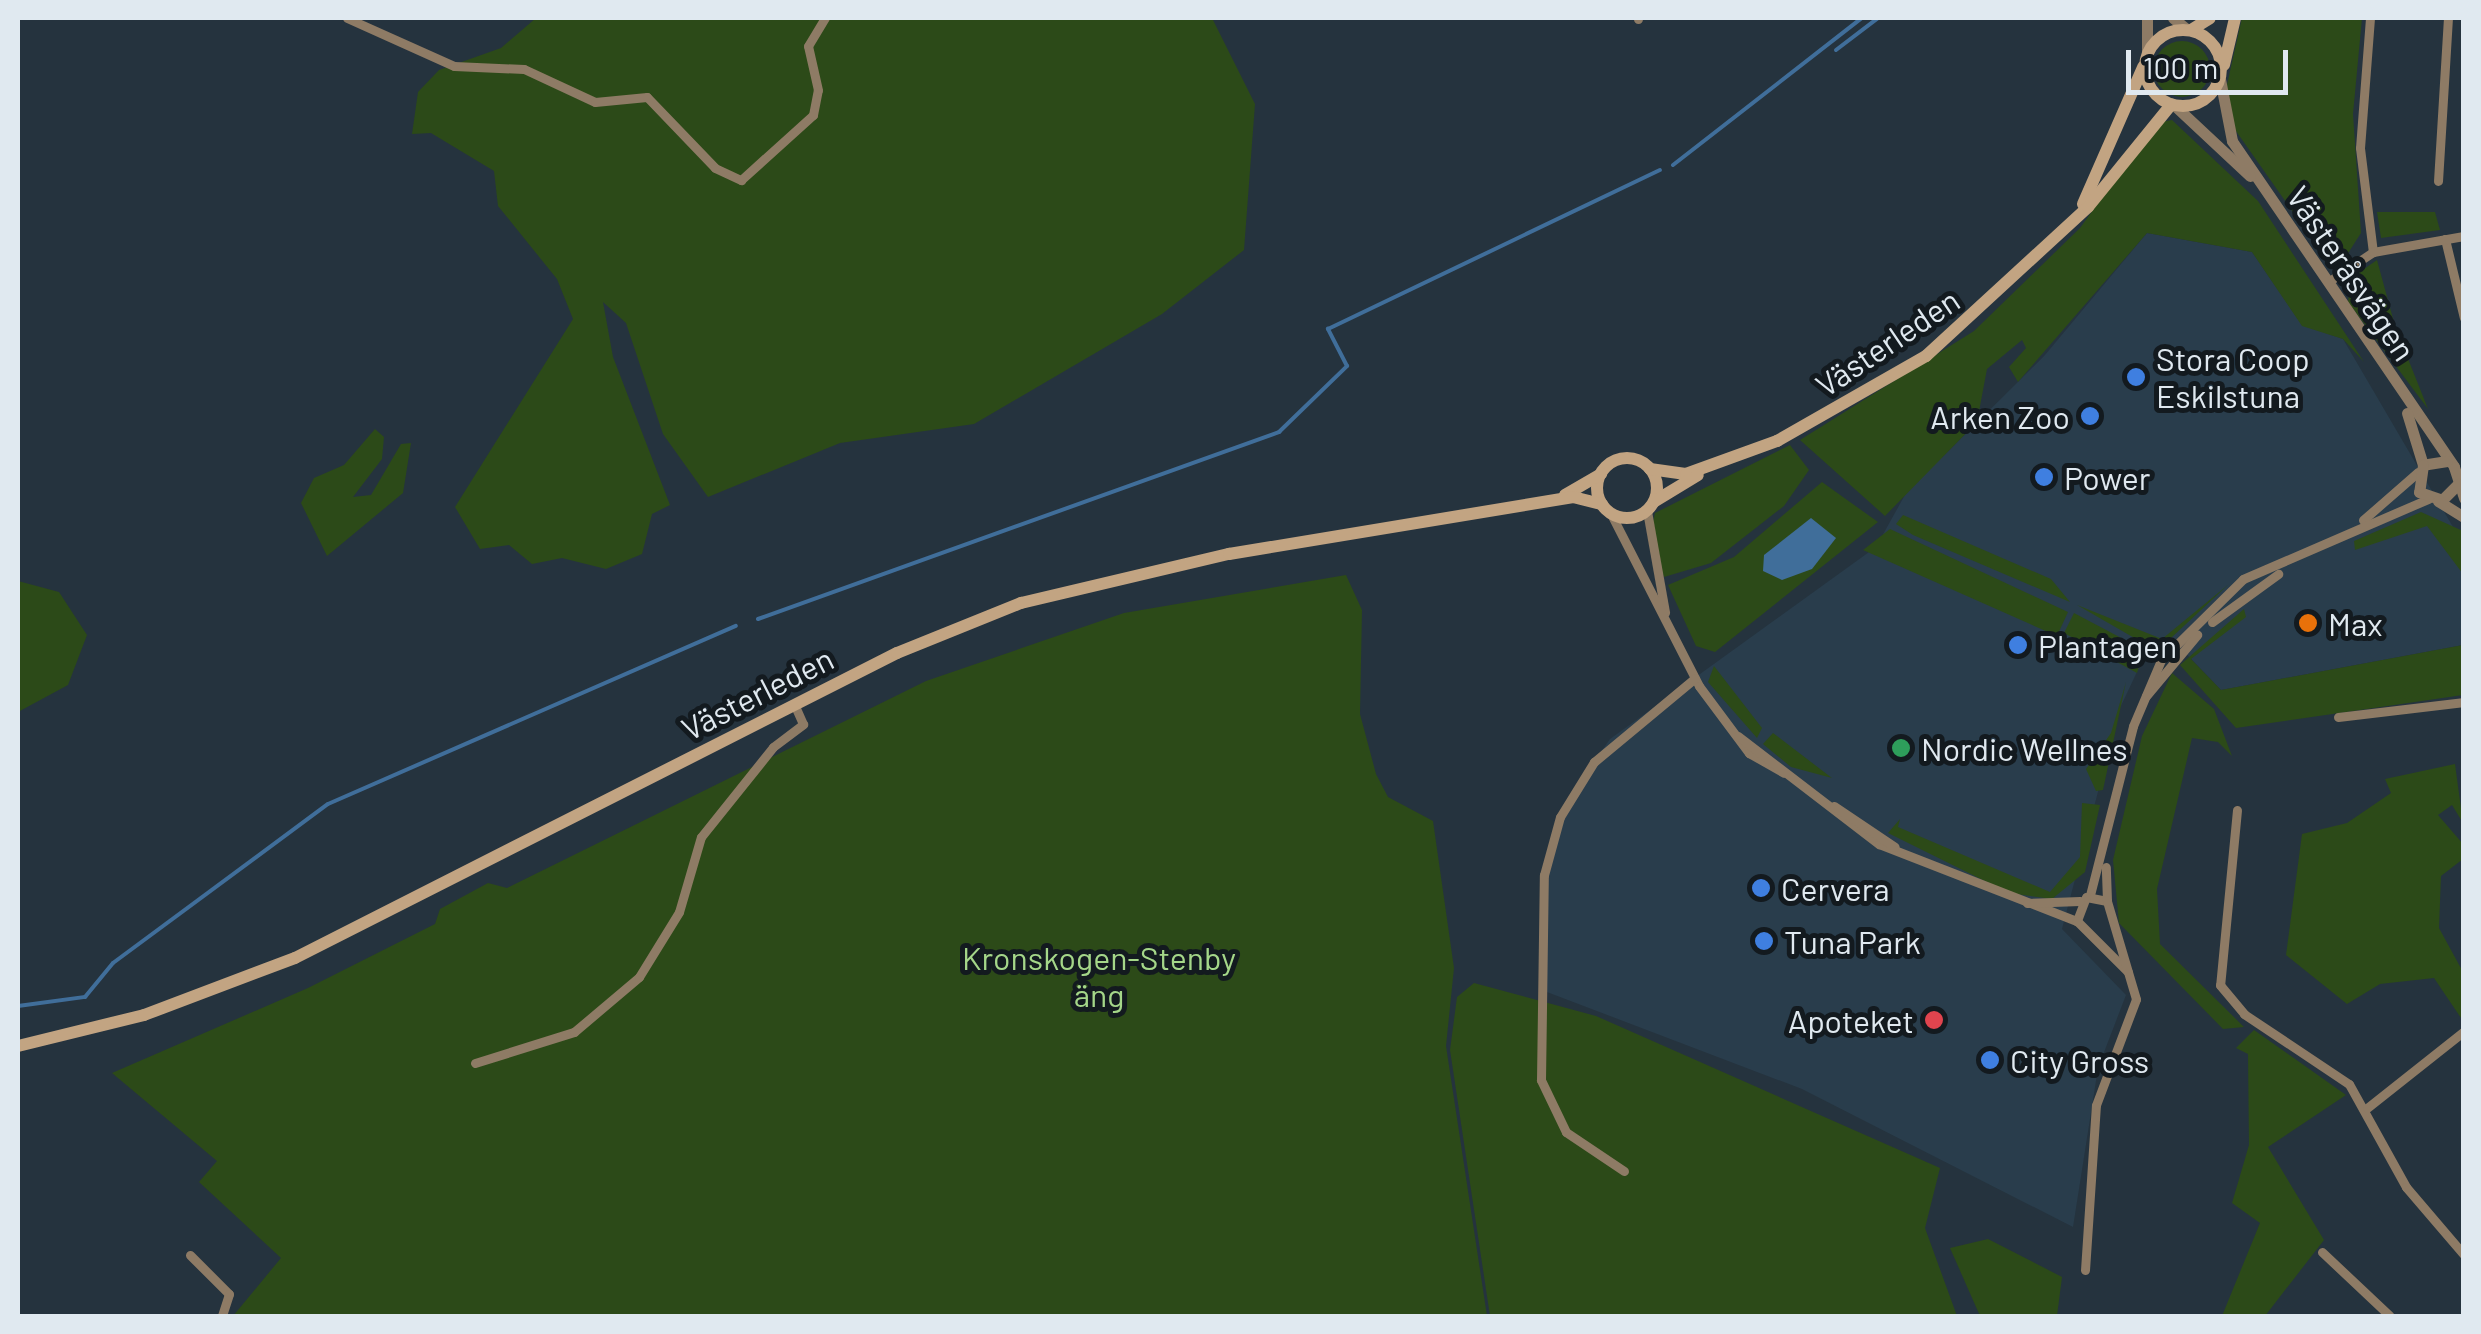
<!DOCTYPE html>
<meta charset="utf-8">
<style>
body{margin:0}
#map{position:relative;width:2481px;height:1334px;overflow:hidden;background:#25333e;font-family:Barlow,sans-serif}
div>[style]{position:absolute}
[style*='--x']{left:calc(var(--x)*1px);top:calc(var(--y)*1px);width:calc(var(--w)*1px);rotate:calc(var(--a)*1deg)}
.built>*{inset:0;background:#293d4c}
.green>*{inset:0;background:#2c4a18}
.round{border-radius:50%}
.water>*{inset:0;background:#406e9a}
.stream>*{height:4px;margin:-2px;padding:0 2px;transform-origin:2px;border-radius:2px;background:#406e9a}
.minor>*{height:9px;margin:-4.5px;padding:0 4.5px;transform-origin:4.5px;border-radius:4.5px;background:#8e7b65}
.tertiary>*{height:11px;margin:-5.5px;padding:0 5.5px;transform-origin:5.5px;border-radius:5.5px;background:#8e7b65}
.secondary>*{height:12px;margin:-6px;padding:0 6px;transform-origin:6px;border-radius:6px;background:#c2a482}
.secondary>.ring{margin:-6px;padding:0;box-sizing:content-box;background:none;border:12px solid #c2a482;border-radius:50%}
.dots>*{width:28px;height:28px;translate:-50% -50%;box-sizing:border-box;border:5px solid #131a1f;border-radius:50%}
span{translate:-50% -50%;white-space:nowrap;text-align:center;line-height:1.15;-webkit-text-stroke:10px #131a1f;paint-order:stroke}
.street-label{font-size:32px;color:#e0e9f0}
.poi-label{font-size:32px;color:#e0e9f0}
.left{translate:0 -50%;text-align:left}
.right{translate:-100% -50%;text-align:right}
.park-label{font-size:32px;color:#a5d789}
.frame{position:absolute;inset:0;border:20px solid #e0e9f0;pointer-events:none}
.scale{position:absolute;left:2126px;top:50px;width:162px;height:45px;box-sizing:border-box;border:5px solid #e0e9f0;border-top:0;padding-left:12px;font-size:30px;line-height:35px;white-space:nowrap;color:#e0e9f0;-webkit-text-stroke:8px #131a1f;paint-order:stroke}
</style>
<div id="map">
<div class="built">
<div style="clip-path:polygon(2147px 233px,2252px 252px,2302px 325px,2343px 339px,2463px 544px,2463px 645px,2221px 690px,2170px 637px,2144px 657px,2120px 708px,2062px 929px,2126px 995px,2098px 1068px,2073px 1227px,1802px 1089px,1539px 989px,1542px 877px,1566px 801px,1610px 739px,1876px 547px,1906px 493px,2045px 355px)"></div>
</div>
<div class="green">
<div style="clip-path:polygon(536px 18px,1212px 18px,1255px 104px,1244px 250px,1162px 314px,974px 424px,840px 443px,708px 497px,663px 434px,626px 323px,603px 302px,613px 357px,670px 505px,652px 514px,642px 554px,606px 569px,562px 558px,532px 564px,509px 545px,480px 549px,455px 507px,573px 319px,557px 279px,498px 206px,494px 171px,431px 133px,412px 134px,418px 92px,439px 70px,501px 48px)"></div>
<div style="clip-path:polygon(2242px 18px,2362px 18px,2353px 114px,2361px 233px,2343px 261px,2326px 259px,2231px 124px,2226px 89px)"></div>
<div class="round" style="left:2154px;top:41px;width:56px;height:56px"></div>
<div style="clip-path:polygon(2172px 120px,2258px 201px,2364px 362px,2343px 339px,2302px 326px,2252px 252px,2147px 233px,2018px 382px,2009px 367px,2026px 348px,2022px 340px,1987px 369px,1977px 422px,1885px 516px,1800px 440px,1974px 331px,2080px 228px,2156px 123px)"></div>
<div style="clip-path:polygon(2377px 212px,2435px 212px,2440px 230px,2381px 238px)"></div>
<div style="clip-path:polygon(2377px 260px,2395px 326px,2428px 409px,2348px 302px,2351px 278px)"></div>
<div style="clip-path:polygon(375px 429px,384px 437px,382px 459px,353px 497px,371px 495px,401px 444px,411px 443px,403px 493px,327px 556px,301px 503px,314px 478px,344px 465px)"></div>
<div style="clip-path:polygon(1790px 445px,1809px 470px,1784px 506px,1711px 563px,1664px 577px,1650px 535px,1655px 513px)"></div>
<div style="clip-path:polygon(1822px 482px,1878px 522px,1715px 652px,1696px 646px,1668px 585px,1734px 557px)"></div>
<div style="clip-path:polygon(2421px 512px,2463px 531px,2463px 574px,2427px 526px,2355px 550px,2354px 541px)"></div>
<div style="clip-path:polygon(1903px 515px,2051px 579px,2070px 602px,1913px 535px,1896px 524px)"></div>
<div style="clip-path:polygon(1890px 529px,2068px 612px,2057px 636px,1863px 550px)"></div>
<div style="clip-path:polygon(1346px 575px,1362px 610px,1360px 714px,1376px 774px,1388px 797px,1433px 821px,1454px 968px,1446px 1046px,1487px 1316px,233px 1316px,281px 1258px,199px 1182px,217px 1161px,112px 1073px,308px 988px,435px 924px,440px 909px,488px 883px,507px 888px,926px 681px,1124px 613px)"></div>
<div style="clip-path:polygon(18px 581px,59px 592px,87px 635px,68px 685px,18px 712px)"></div>
<div style="clip-path:polygon(2229px 584px,2157px 651px,2077px 605px,2162px 639px)"></div>
<div style="clip-path:polygon(2244px 609px,2246px 617px,2191px 659px,2221px 690px,2463px 645px,2463px 695px,2236px 728px,2180px 665px)"></div>
<div style="clip-path:polygon(2074px 613px,2144px 650px,2137px 673px,2064px 633px)"></div>
<div style="clip-path:polygon(1714px 666px,1762px 728px,1757px 738px,1708px 682px)"></div>
<div style="clip-path:polygon(2172px 673px,2214px 709px,2232px 756px,2218px 742px,2192px 738px,2157px 889px,2160px 944px,2244px 1027px,2223px 1029px,2119px 923px,2113px 860px,2142px 736px)"></div>
<div style="clip-path:polygon(2126px 682px,2103px 790px,2096px 791px,2086px 769px,2111px 733px)"></div>
<div style="clip-path:polygon(1773px 733px,1832px 778px,1791px 767px,1763px 744px)"></div>
<div style="clip-path:polygon(2455px 764px,2463px 823px,2452px 805px,2438px 815px,2463px 844px,2463px 859px,2441px 876px,2439px 928px,2463px 972px,2463px 1021px,2434px 978px,2380px 984px,2347px 1004px,2286px 955px,2302px 834px,2347px 823px,2391px 793px,2385px 779px)"></div>
<div style="clip-path:polygon(2082px 803px,2100px 805px,2085px 872px,2052px 899px,2009px 893px,1888px 833px,1900px 819px,1898px 827px,2050px 892px,2080px 857px)"></div>
<div style="clip-path:polygon(1474px 983px,1596px 1016px,1940px 1168px,1925px 1228px,1957px 1316px,1490px 1316px,1450px 1050px,1457px 997px)"></div>
<div style="clip-path:polygon(2254px 1030px,2346px 1095px,2268px 1147px,2324px 1240px,2265px 1316px,2222px 1316px,2260px 1223px,2232px 1203px,2249px 1145px,2248px 1054px,2236px 1048px)"></div>
<div style="clip-path:polygon(1988px 1239px,2062px 1277px,2057px 1316px,1980px 1316px,1950px 1248px)"></div>
</div>
<div class="water">
<div style="clip-path:polygon(1811px 518px,1836px 538px,1812px 569px,1782px 580px,1763px 571px,1764px 555px)"></div>
</div>
<div class="stream">
<div style="--x:1836;--y:50;--w:53;--a:-37.3"></div>
<div style="--x:1673;--y:165;--w:239;--a:-37.9"></div>
<div style="--x:758;--y:619;--w:554;--a:-19.74"></div>
<div style="--x:1279;--y:432;--w:95;--a:-44.1"></div>
<div style="--x:1347;--y:366;--w:42;--a:-117.2"></div>
<div style="--x:1328;--y:329;--w:368;--a:-25.6"></div>
<div style="--x:18;--y:1006;--w:68;--a:-7.7"></div>
<div style="--x:85;--y:997;--w:44;--a:-50.5"></div>
<div style="--x:113;--y:963;--w:267;--a:-36.5"></div>
<div style="--x:328;--y:804;--w:445;--a:-23.6"></div>
</div>
<div class="minor">
<div style="--x:347;--y:18;--w:117;--a:24.2"></div>
<div style="--x:454;--y:66;--w:70;--a:2.5"></div>
<div style="--x:524;--y:69;--w:78;--a:24.9"></div>
<div style="--x:595;--y:102;--w:52;--a:-5.5"></div>
<div style="--x:647;--y:97;--w:98;--a:46.2"></div>
<div style="--x:715;--y:168;--w:29;--a:25"></div>
<div style="--x:741;--y:180;--w:97;--a:-42.1"></div>
<div style="--x:813;--y:115;--w:25;--a:-79"></div>
<div style="--x:818;--y:90;--w:45;--a:-102.8"></div>
<div style="--x:808;--y:46;--w:33;--a:-59"></div>
<div style="--x:1638;--y:18;--w:1;--a:90"></div>
<div style="--x:2370;--y:18;--w:130;--a:94.4"></div>
<div style="--x:2360;--y:148;--w:105;--a:82.9"></div>
<div style="--x:2438;--y:181;--w:163;--a:-86.5"></div>
<div style="--x:2445;--y:239;--w:81;--a:76.5"></div>
<div style="--x:2328;--y:282;--w:54;--a:-33.7"></div>
<div style="--x:2373;--y:252;--w:92;--a:-10"></div>
<div style="--x:1647;--y:511;--w:103;--a:79.9"></div>
<div style="--x:1611;--y:514;--w:193;--a:62.9"></div>
<div style="--x:1699;--y:686;--w:84;--a:53.3"></div>
<div style="--x:1749;--y:753;--w:40;--a:29.7"></div>
<div style="--x:2363;--y:520;--w:73;--a:-41.1"></div>
<div style="--x:2212;--y:622;--w:82;--a:-36"></div>
<div style="--x:2146;--y:696;--w:80;--a:-50.1"></div>
<div style="--x:2338;--y:717;--w:127;--a:-6.8"></div>
<div style="--x:1738;--y:736;--w:178;--a:37.5"></div>
<div style="--x:1879;--y:844;--w:212;--a:21.3"></div>
<div style="--x:1834;--y:806;--w:73;--a:33.9"></div>
<div style="--x:2237;--y:810;--w:176;--a:95.5"></div>
<div style="--x:2220;--y:985;--w:38;--a:50"></div>
<div style="--x:2244;--y:1014;--w:126;--a:33.7"></div>
<div style="--x:2349;--y:1084;--w:118;--a:61"></div>
<div style="--x:2406;--y:1187;--w:89;--a:49.5"></div>
<div style="--x:2090;--y:895;--w:174;--a:-75.7"></div>
<div style="--x:2133;--y:726;--w:72;--a:-67"></div>
<div style="--x:2161;--y:660;--w:115;--a:-44.6"></div>
<div style="--x:2243;--y:579;--w:202;--a:-23.4"></div>
<div style="--x:2107;--y:901;--w:21;--a:-169"></div>
<div style="--x:2086;--y:897;--w:26;--a:111"></div>
<div style="--x:2077;--y:921;--w:72;--a:45"></div>
<div style="--x:2027;--y:903;--w:53;--a:-2.2"></div>
<div style="--x:475;--y:1063;--w:104;--a:-17.4"></div>
<div style="--x:574;--y:1032;--w:85;--a:-40.2"></div>
<div style="--x:639;--y:977;--w:76;--a:-58.4"></div>
<div style="--x:679;--y:912;--w:78;--a:-73.7"></div>
<div style="--x:701;--y:837;--w:115;--a:-51.3"></div>
<div style="--x:773;--y:747;--w:38;--a:-37"></div>
<div style="--x:803;--y:724;--w:22;--a:-114"></div>
<div style="--x:2367;--y:1108;--w:124;--a:-38.4"></div>
<div style="--x:1624;--y:1171;--w:70;--a:-146.1"></div>
<div style="--x:1566;--y:1132;--w:58;--a:-115.7"></div>
<div style="--x:1541;--y:1080;--w:205;--a:-89.2"></div>
<div style="--x:1544;--y:875;--w:60;--a:-74.6"></div>
<div style="--x:1560;--y:817;--w:65;--a:-58.3"></div>
<div style="--x:1594;--y:762;--w:131;--a:-39.7"></div>
<div style="--x:2322;--y:1252;--w:93;--a:43.3"></div>
<div style="--x:190;--y:1255;--w:55;--a:45"></div>
<div style="--x:229;--y:1294;--w:23;--a:108"></div>
<div style="--x:2085;--y:1270;--w:165;--a:-86.2"></div>
<div style="--x:2096;--y:1105;--w:113;--a:-69.3"></div>
<div style="--x:2136;--y:999;--w:102;--a:-106.5"></div>
<div style="--x:2107;--y:901;--w:34;--a:-92"></div>
</div>
<div class="tertiary">
<div style="--x:2147;--y:18;--w:37;--a:90"></div>
<div style="--x:2173;--y:18;--w:19;--a:39"></div>
<div style="--x:2220;--y:79;--w:63;--a:79"></div>
<div style="--x:2232;--y:141;--w:394;--a:55.7"></div>
<div style="--x:2454;--y:467;--w:33;--a:72"></div>
<div style="--x:2174;--y:105;--w:104;--a:43.1"></div>
<div style="--x:2407;--y:413;--w:54;--a:72.9"></div>
<div style="--x:2447;--y:461;--w:24;--a:171"></div>
<div style="--x:2423;--y:465;--w:27;--a:98"></div>
<div style="--x:2419;--y:492;--w:24;--a:19"></div>
<div style="--x:2442;--y:500;--w:23;--a:-45"></div>
<div style="--x:2438;--y:501;--w:31;--a:32"></div>
</div>
<div class="secondary">
<div class="ring" style="left:2145px;top:30px;width:64px;height:64px"></div>
<div style="--x:2191;--y:30;--w:22;--a:-32"></div>
<div style="--x:2224;--y:65;--w:48;--a:-76.8"></div>
<div style="--x:2083;--y:204;--w:150;--a:-66.3"></div>
<div class="ring" style="left:1597px;top:458px;width:48px;height:48px"></div>
<div style="--x:1650;--y:469;--w:36;--a:8"></div>
<div style="--x:1686;--y:474;--w:97;--a:-19.9"></div>
<div style="--x:1777;--y:441;--w:172;--a:-29.7"></div>
<div style="--x:1926;--y:356;--w:220;--a:-42.6"></div>
<div style="--x:2088;--y:207;--w:132;--a:-50.9"></div>
<div style="--x:1565;--y:495;--w:42;--a:-30.3"></div>
<div style="--x:1655;--y:501;--w:50;--a:-31.2"></div>
<div style="--x:18;--y:1046;--w:130;--a:-13.8"></div>
<div style="--x:144;--y:1015;--w:161;--a:-20.7"></div>
<div style="--x:295;--y:958;--w:675;--a:-26.87"></div>
<div style="--x:897;--y:653;--w:134;--a:-22"></div>
<div style="--x:1021;--y:603;--w:214;--a:-13.3"></div>
<div style="--x:1229;--y:554;--w:349;--a:-9.4"></div>
<div style="--x:1573;--y:497;--w:30;--a:14"></div>
</div>
<div class="dots">
<div style="left:2136px;top:377px;background:#3f7fe0"></div>
<div style="left:2090px;top:416px;background:#3f7fe0"></div>
<div style="left:2044px;top:477px;background:#3f7fe0"></div>
<div style="left:2308px;top:623px;background:#e8710a"></div>
<div style="left:2018px;top:645px;background:#3f7fe0"></div>
<div style="left:1901px;top:748px;background:#2e9e5b"></div>
<div style="left:1761px;top:888px;background:#3f7fe0"></div>
<div style="left:1764px;top:941px;background:#3f7fe0"></div>
<div style="left:1934px;top:1020px;background:#e0444e"></div>
<div style="left:1990px;top:1060px;background:#3f7fe0"></div>
</div>
<div class="street-label">
<span style="left:2352px;top:273px;rotate:56deg">Västeråsvägen</span>
<span style="left:1887px;top:342px;rotate:-34deg">Västerleden</span>
<span style="left:757px;top:693px;rotate:-27deg">Västerleden</span>
</div>
<div class="poi-label">
<span class="left" style="left:2156px;top:377px">Stora Coop<br>Eskilstuna</span>
<span class="right" style="left:2070px;top:416px">Arken Zoo</span>
<span class="left" style="left:2064px;top:477px">Power</span>
<span class="left" style="left:2328px;top:623px">Max</span>
<span class="left" style="left:2038px;top:645px">Plantagen</span>
<span class="left" style="left:1921px;top:748px">Nordic Wellnes</span>
<span class="left" style="left:1781px;top:888px">Cervera</span>
<span class="left" style="left:1784px;top:941px">Tuna Park</span>
<span class="right" style="left:1914px;top:1020px">Apoteket</span>
<span class="left" style="left:2010px;top:1060px">City Gross</span>
</div>
<div class="park-label">
<span style="left:1099px;top:976px">Kronskogen-Stenby<br>äng</span>
</div>
<div class="frame"></div>
<div class="scale">100 m</div>
</div>
